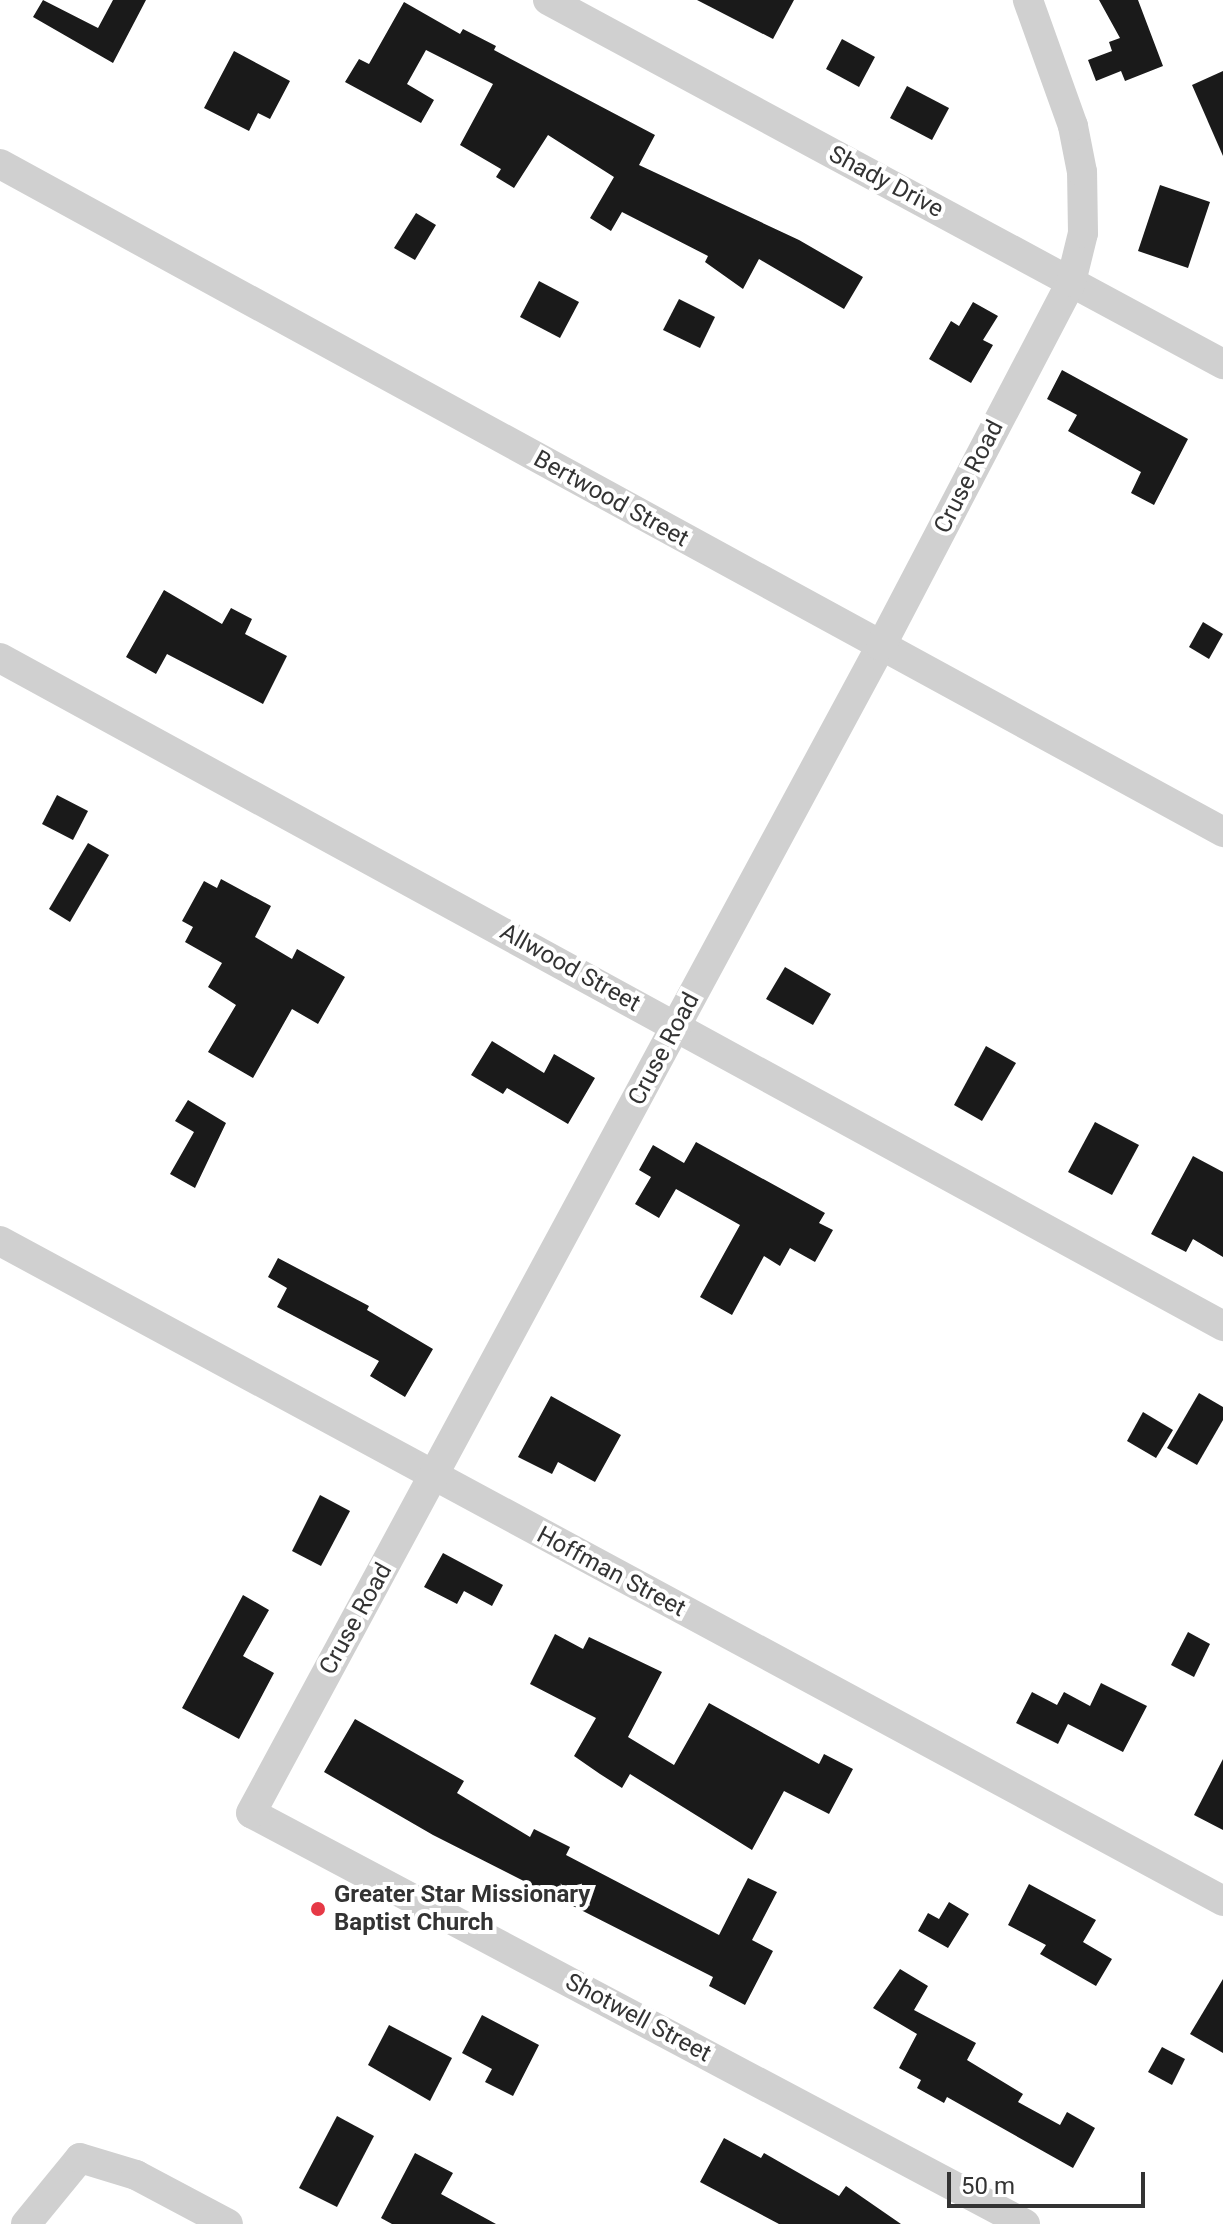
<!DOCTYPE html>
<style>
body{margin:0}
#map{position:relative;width:1223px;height:2224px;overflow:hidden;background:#fff;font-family:Roboto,sans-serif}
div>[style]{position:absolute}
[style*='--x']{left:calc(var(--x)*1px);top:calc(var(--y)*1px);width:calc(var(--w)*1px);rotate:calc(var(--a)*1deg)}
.building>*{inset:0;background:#1a1a1a}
.minor>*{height:30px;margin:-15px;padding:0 15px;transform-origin:15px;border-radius:15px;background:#d0d0d0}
.dots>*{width:22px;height:22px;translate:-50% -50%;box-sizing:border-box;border:4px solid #fff;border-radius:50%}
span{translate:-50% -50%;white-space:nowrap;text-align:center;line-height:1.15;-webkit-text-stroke:8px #fff;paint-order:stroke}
.street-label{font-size:24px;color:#333}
.poi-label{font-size:24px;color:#333;font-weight:700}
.left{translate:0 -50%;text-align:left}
.scale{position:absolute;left:947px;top:2172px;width:198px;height:36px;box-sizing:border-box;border:4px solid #333;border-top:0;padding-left:10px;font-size:24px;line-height:28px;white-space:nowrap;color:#333;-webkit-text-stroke:6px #fff;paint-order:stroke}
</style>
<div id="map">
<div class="building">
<div style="clip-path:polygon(43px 0,98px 28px,113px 0,146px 0,113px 63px,33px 17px)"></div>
<div style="clip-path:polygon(697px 0,794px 0,773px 39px)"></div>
<div style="clip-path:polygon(1099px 0,1138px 0,1163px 66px,1125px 81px,1121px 71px,1096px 81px,1088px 60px,1112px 51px,1109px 42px,1120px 38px)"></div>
<div style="clip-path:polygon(404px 2px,460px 34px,463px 29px,496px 46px,494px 50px,655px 135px,639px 165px,799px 240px,863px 277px,844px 309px,759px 259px,743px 289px,705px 262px,708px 256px,622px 212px,611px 231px,590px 218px,614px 177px,548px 135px,514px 188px,496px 177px,501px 169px,460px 145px,493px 84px,426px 50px,407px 84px,434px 100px,421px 123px,345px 82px,359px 59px,369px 64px)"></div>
<div style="clip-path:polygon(842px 39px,875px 57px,859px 87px,826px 69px)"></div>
<div style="clip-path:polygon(234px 51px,290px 81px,270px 119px,258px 113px,249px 131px,204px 108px)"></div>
<div style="clip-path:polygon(1223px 71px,1223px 156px,1192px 85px)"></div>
<div style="clip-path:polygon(907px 86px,949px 108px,932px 140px,890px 118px)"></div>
<div style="clip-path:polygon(1160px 185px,1210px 202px,1188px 268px,1138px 251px)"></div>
<div style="clip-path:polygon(416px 213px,436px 225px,415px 260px,394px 248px)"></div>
<div style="clip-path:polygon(539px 281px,579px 302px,560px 338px,520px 317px)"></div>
<div style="clip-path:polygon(679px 299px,715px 317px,700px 348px,663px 330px)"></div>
<div style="clip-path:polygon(973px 302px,998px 316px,983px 340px,993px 345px,971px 383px,929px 359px,951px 321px,959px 326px)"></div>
<div style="clip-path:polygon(1062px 370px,1188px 439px,1154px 505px,1131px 493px,1141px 472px,1068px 431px,1077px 415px,1047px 399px)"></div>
<div style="clip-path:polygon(164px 590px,222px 624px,231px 608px,252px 619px,245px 634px,287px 656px,263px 704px,167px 654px,156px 674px,126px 657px)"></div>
<div style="clip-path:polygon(1203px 622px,1223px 634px,1209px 659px,1189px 647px)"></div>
<div style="clip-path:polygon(57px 795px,88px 811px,73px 840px,42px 824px)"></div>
<div style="clip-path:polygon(88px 843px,109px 855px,70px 922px,49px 909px)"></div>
<div style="clip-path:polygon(221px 879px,271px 906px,255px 937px,292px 959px,297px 949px,345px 977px,318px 1024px,292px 1009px,253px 1078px,208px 1052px,236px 1005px,208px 987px,222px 963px,185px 942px,193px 927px,182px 921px,204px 881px,217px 888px)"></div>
<div style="clip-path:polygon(785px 967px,831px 994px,813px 1025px,766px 999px)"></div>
<div style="clip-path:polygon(492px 1041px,544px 1073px,554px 1054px,595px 1078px,568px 1124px,507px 1088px,503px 1094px,471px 1075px)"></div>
<div style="clip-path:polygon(986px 1046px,1016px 1063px,982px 1121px,954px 1105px)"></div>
<div style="clip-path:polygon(188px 1100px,226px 1123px,195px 1188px,170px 1174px,194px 1132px,175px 1121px)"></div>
<div style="clip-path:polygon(1095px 1122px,1139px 1145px,1112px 1195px,1068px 1172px)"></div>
<div style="clip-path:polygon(696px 1142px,825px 1213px,819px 1223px,833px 1230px,815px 1262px,790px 1248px,780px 1266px,764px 1256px,732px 1315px,700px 1297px,740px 1225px,676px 1189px,659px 1218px,635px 1204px,651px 1177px,639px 1170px,653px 1145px,684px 1163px)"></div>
<div style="clip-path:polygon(1193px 1156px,1223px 1172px,1223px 1257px,1193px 1239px,1186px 1252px,1151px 1234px)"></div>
<div style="clip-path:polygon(278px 1258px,369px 1306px,367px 1310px,433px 1349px,405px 1397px,370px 1376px,379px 1361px,277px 1307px,287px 1288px,268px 1277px)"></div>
<div style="clip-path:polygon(1199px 1393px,1223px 1407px,1223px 1420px,1197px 1465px,1167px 1448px)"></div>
<div style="clip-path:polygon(551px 1396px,621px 1435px,595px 1482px,558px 1462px,552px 1474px,518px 1457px)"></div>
<div style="clip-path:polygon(1143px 1412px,1173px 1430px,1156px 1458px,1127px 1441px)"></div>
<div style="clip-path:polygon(320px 1495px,350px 1511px,321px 1566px,292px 1551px)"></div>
<div style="clip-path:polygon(443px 1553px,503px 1585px,492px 1606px,464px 1591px,457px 1604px,424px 1587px)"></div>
<div style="clip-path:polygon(243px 1595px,269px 1610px,243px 1656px,274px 1673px,239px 1739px,182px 1708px)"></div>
<div style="clip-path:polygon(1188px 1632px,1210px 1644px,1194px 1677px,1171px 1665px)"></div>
<div style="clip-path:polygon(555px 1634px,583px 1649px,589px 1637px,662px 1672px,628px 1737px,674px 1765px,709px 1703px,819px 1764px,824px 1754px,853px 1769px,829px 1814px,784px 1791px,752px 1850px,630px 1774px,622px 1788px,600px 1774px,574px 1756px,596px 1718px,530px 1684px)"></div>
<div style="clip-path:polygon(1101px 1683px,1147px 1706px,1123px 1752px,1068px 1724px,1058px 1744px,1016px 1723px,1032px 1692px,1057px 1705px,1064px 1692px,1090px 1706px)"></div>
<div style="clip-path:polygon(355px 1719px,464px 1781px,457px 1793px,530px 1837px,534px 1829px,570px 1847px,566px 1855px,719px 1935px,748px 1878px,777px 1892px,752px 1940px,773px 1951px,745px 2005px,709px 1986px,713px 1977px,433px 1835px,324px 1772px)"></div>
<div style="clip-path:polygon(1223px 1759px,1223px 1830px,1194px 1815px)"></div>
<div style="clip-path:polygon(1029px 1884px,1096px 1920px,1083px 1942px,1112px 1959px,1096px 1986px,1040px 1954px,1046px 1945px,1008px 1925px)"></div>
<div style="clip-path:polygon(949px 1902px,969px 1914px,948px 1948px,918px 1931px,928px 1913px,939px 1919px)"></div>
<div style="clip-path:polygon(900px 1969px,928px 1986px,914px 2010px,976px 2043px,967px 2060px,1023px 2094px,1018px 2102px,1060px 2125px,1067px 2112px,1095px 2128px,1073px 2168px,947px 2097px,944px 2103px,917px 2088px,921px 2080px,899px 2068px,917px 2034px,873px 2008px)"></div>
<div style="clip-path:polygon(1223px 1979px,1223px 2053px,1190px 2034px)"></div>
<div style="clip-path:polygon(482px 2015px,539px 2045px,513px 2096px,485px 2082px,492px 2069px,462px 2053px)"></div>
<div style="clip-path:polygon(389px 2025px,452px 2058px,430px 2101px,368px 2065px)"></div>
<div style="clip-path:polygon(1162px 2047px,1185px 2059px,1172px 2085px,1148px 2072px)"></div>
<div style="clip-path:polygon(337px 2116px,374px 2136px,337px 2207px,299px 2188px)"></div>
<div style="clip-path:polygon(724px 2138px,761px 2158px,764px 2153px,839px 2196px,846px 2186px,901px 2224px,779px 2224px,700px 2182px)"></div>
<div style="clip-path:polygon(415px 2153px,453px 2173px,441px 2194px,496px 2224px,392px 2224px,381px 2218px)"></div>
</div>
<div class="minor">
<div style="--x:548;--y:0;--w:767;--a:28.34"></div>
<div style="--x:0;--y:164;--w:1394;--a:28.64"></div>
<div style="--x:0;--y:658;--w:1394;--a:28.64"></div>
<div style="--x:0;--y:1241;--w:1390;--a:28.35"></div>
<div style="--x:26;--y:2224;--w:85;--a:-50.7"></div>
<div style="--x:80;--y:2158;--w:59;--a:16.9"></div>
<div style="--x:136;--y:2175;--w:104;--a:28"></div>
<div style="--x:1025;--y:2224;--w:876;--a:-152.03"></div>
<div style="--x:251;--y:1813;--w:1326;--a:-61.64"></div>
<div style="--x:881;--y:646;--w:411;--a:-62.4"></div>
<div style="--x:1071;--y:282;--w:50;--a:-76.2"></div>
<div style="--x:1083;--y:233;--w:61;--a:-90.9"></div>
<div style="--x:1082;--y:172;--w:47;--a:-101.1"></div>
<div style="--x:1073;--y:126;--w:134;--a:-109.7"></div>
</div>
<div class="dots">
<div style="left:318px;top:1909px;background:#e63946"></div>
</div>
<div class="street-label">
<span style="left:886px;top:182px;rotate:28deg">Shady Drive</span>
<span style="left:969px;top:477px;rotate:-63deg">Cruse Road</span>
<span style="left:611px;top:499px;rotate:29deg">Bertwood Street</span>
<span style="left:570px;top:968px;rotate:29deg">Allwood Street</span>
<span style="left:664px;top:1049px;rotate:-62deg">Cruse Road</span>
<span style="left:611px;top:1572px;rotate:28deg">Hoffman Street</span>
<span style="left:356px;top:1619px;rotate:-61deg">Cruse Road</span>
<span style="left:638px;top:2018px;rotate:28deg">Shotwell Street</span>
</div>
<div class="poi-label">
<span class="left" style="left:334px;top:1909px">Greater Star Missionary<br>Baptist Church</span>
</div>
<div class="scale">50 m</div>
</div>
